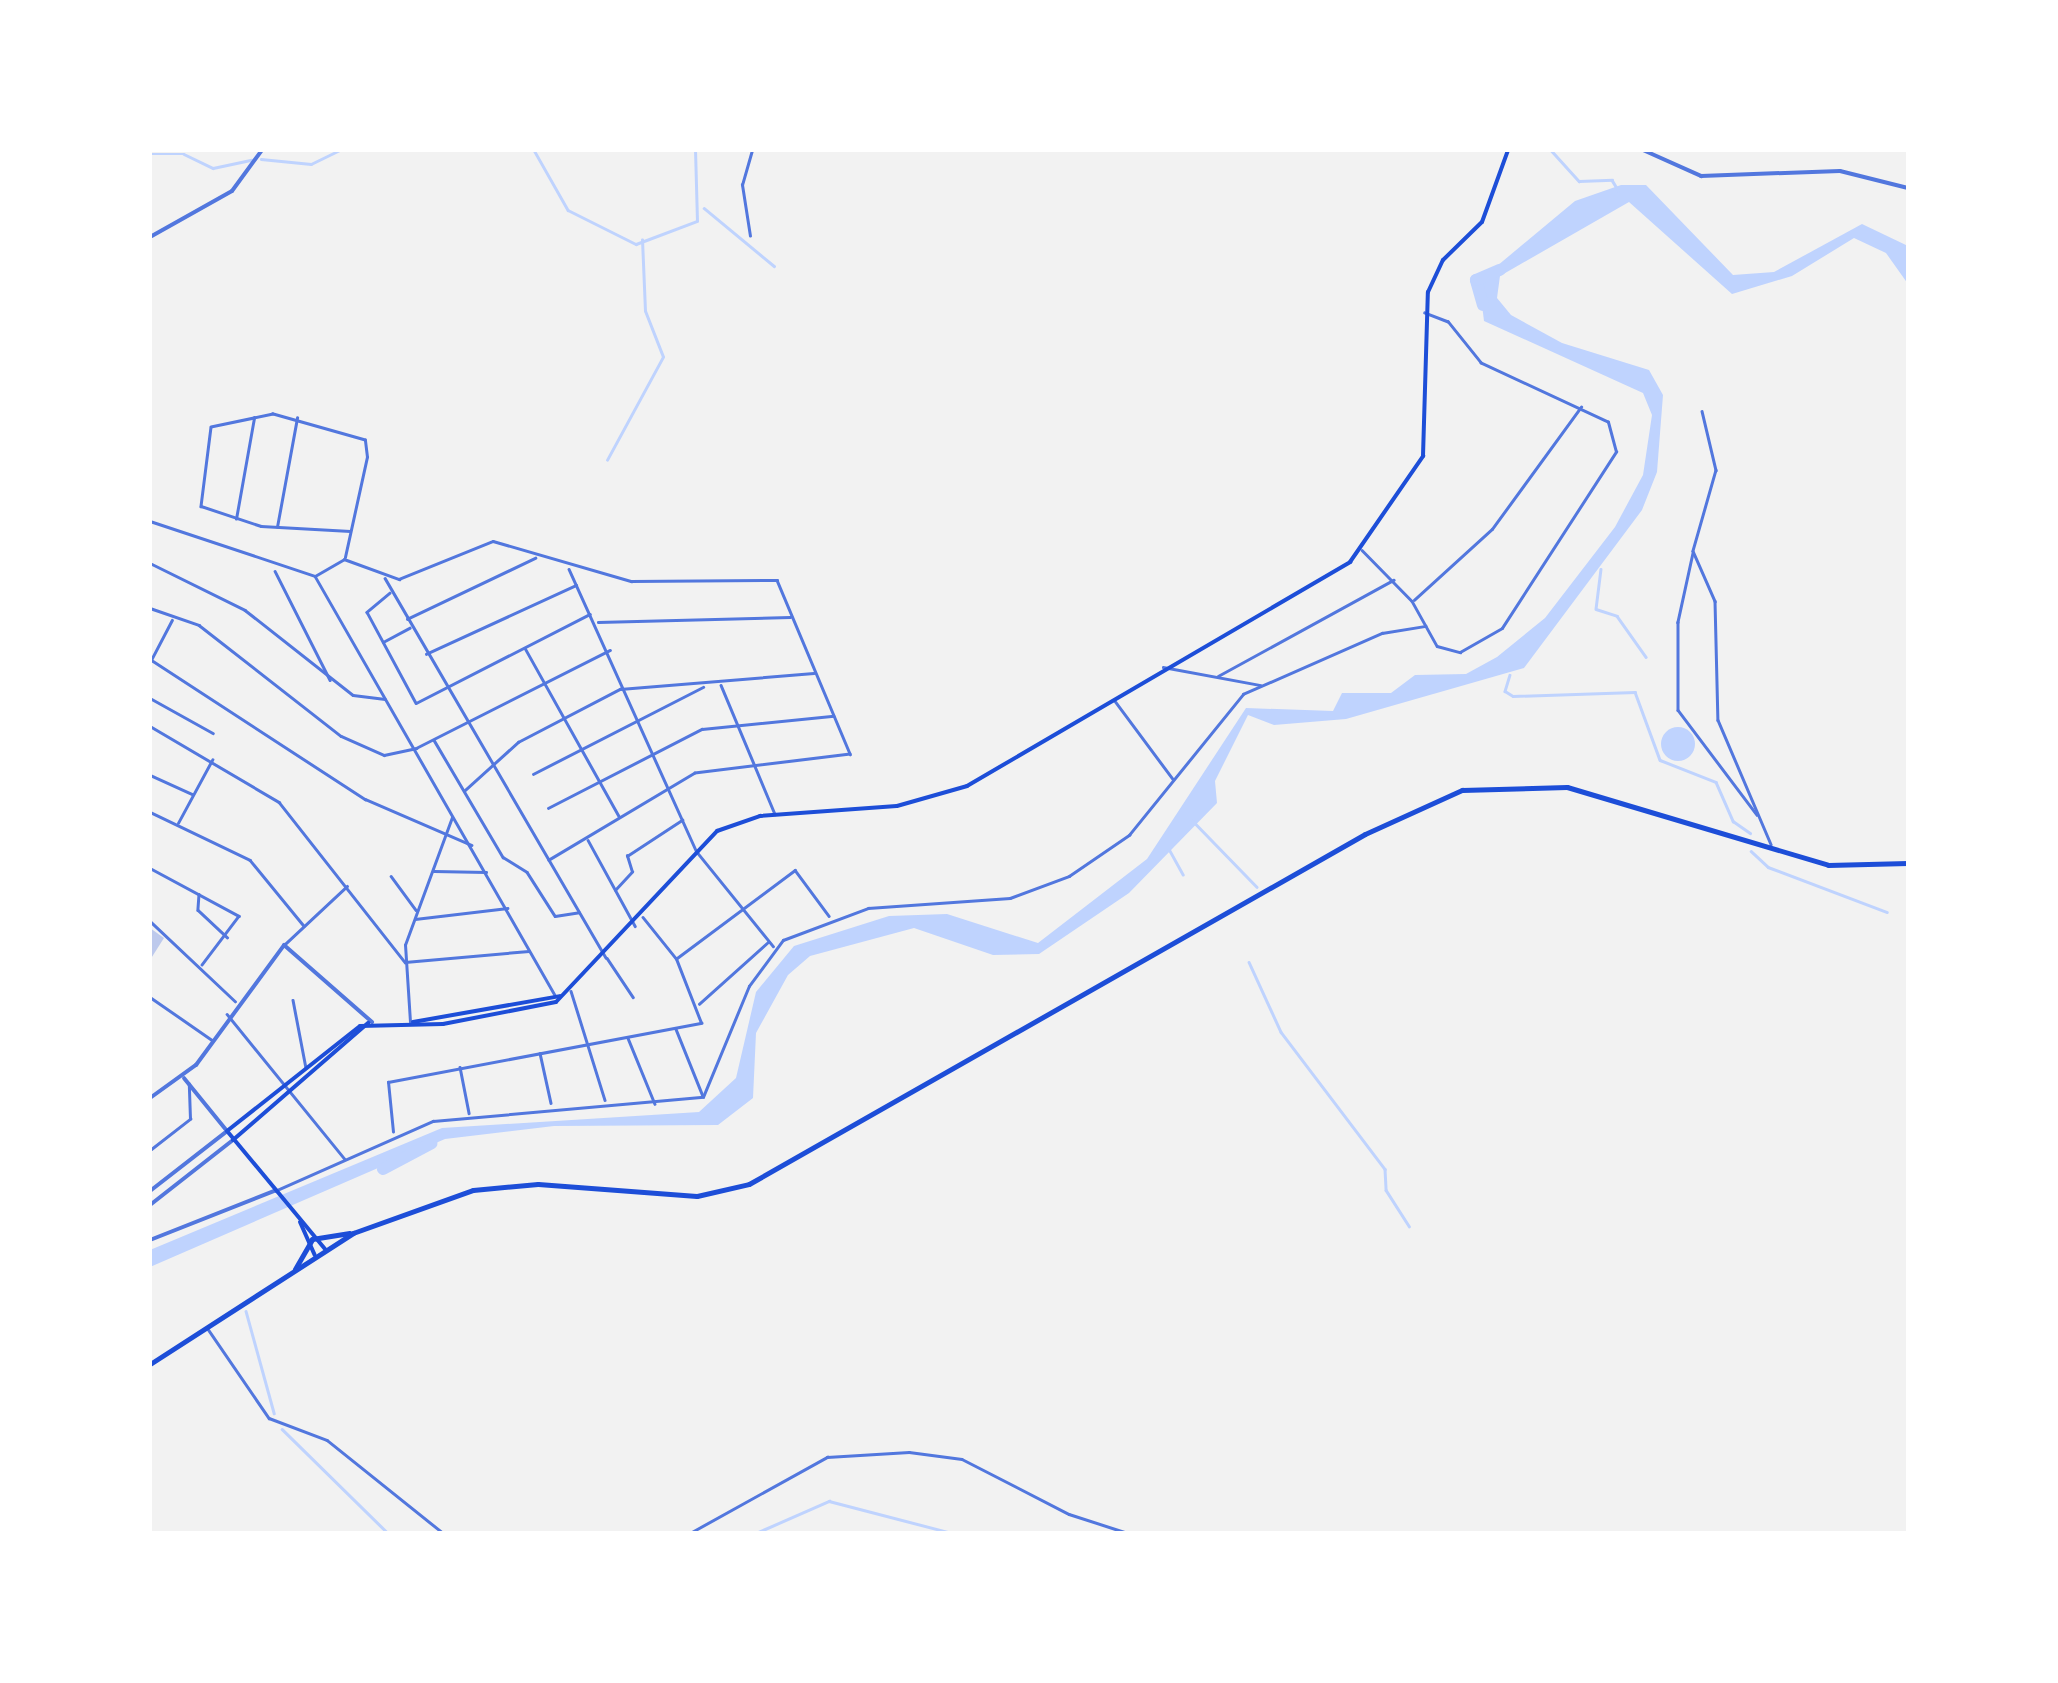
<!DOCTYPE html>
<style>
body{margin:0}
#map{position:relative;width:2058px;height:1683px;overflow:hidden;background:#f2f2f2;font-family:"Source Sans 3",sans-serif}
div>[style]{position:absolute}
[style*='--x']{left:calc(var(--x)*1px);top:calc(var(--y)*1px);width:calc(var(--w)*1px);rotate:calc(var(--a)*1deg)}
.water>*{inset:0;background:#bfd3fe}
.round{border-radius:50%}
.stream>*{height:2.5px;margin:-1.25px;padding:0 1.25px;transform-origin:1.25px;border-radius:1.25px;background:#bfd3fe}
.river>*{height:12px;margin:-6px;padding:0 6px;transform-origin:6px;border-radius:6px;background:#bfd3fe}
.building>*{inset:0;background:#bdc9ec}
.pedestrian>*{height:2.5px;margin:-1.25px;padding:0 1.25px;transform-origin:1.25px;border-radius:1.25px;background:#5277de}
.minor>*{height:2.5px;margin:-1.25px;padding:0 1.25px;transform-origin:1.25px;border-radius:1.25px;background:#5277de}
.tertiary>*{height:4px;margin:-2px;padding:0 2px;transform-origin:2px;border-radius:2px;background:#5277de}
.secondary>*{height:4px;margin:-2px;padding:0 2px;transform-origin:2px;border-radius:2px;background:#1d4ed8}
.primary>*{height:5px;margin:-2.5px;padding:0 2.5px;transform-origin:2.5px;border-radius:2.5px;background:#1d4ed8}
span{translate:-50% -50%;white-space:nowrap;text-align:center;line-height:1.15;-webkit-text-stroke:8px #fff;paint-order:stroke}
.frame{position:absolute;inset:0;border:152px solid #fff;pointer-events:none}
</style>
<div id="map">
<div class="water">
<div style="clip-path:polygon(1621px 185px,1646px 185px,1733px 275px,1774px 272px,1862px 224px,1908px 246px,1908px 284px,1886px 253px,1854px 238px,1792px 276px,1732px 294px,1629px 202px,1500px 276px,1497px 298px,1511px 315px,1562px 343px,1649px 370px,1663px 395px,1657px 472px,1642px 510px,1524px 668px,1346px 719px,1274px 725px,1248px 715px,1215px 781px,1217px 803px,1129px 893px,1039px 954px,993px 955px,914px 928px,810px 956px,788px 975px,756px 1033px,753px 1098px,718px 1125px,554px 1126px,445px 1139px,150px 1267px,150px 1250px,442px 1128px,699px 1112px,736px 1078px,756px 992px,794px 946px,889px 916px,947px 914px,1038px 943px,1147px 859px,1246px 708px,1333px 711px,1342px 693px,1391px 693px,1415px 675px,1466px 674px,1497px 657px,1545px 618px,1615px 527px,1643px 475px,1652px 415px,1643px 393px,1484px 321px,1479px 281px,1575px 201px)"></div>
<div class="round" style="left:1661px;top:727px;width:34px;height:34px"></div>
</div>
<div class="stream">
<div style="--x:534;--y:150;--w:69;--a:60.5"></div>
<div style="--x:568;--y:210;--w:76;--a:26.6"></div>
<div style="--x:636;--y:244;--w:65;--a:-20.7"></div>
<div style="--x:697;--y:221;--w:71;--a:-91.6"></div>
<div style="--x:1551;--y:150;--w:42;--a:47.9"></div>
<div style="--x:1579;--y:181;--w:33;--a:-2"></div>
<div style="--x:1612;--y:180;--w:12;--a:59"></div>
<div style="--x:150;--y:154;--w:34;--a:0"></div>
<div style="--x:184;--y:154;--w:32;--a:26"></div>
<div style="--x:213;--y:168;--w:39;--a:-12"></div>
<div style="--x:261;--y:159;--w:50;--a:5.7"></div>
<div style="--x:311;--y:164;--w:32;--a:-26"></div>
<div style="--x:704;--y:208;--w:91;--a:39.6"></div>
<div style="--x:607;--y:460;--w:117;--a:-61.5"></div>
<div style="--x:663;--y:357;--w:49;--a:-111.4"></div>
<div style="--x:645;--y:311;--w:71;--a:-92.4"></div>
<div style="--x:1601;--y:569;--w:40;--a:97.1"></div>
<div style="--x:1596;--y:609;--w:22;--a:18"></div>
<div style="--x:1617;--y:616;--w:50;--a:54.7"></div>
<div style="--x:1510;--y:675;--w:17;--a:107"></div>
<div style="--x:1505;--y:691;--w:9;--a:32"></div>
<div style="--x:1513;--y:696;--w:122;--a:-1.9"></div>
<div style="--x:1635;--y:692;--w:72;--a:69.8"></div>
<div style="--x:1660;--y:760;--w:60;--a:21.4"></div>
<div style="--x:1716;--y:782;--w:43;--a:66.4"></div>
<div style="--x:1733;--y:821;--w:21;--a:35"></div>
<div style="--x:1192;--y:820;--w:93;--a:45.9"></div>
<div style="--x:1169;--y:849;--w:29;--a:61"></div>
<div style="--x:1751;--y:851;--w:23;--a:43"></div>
<div style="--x:1768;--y:867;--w:127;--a:20.7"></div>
<div style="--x:1249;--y:962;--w:77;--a:65.4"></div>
<div style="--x:1281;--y:1032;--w:172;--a:52.8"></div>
<div style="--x:1385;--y:1169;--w:21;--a:87"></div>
<div style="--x:1386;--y:1190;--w:43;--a:57.4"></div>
<div style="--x:246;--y:1311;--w:106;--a:74.6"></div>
<div style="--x:282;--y:1429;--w:148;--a:44.5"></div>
<div style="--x:756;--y:1533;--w:80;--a:-23.7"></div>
<div style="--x:829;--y:1501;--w:127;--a:14.6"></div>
</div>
<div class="river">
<div style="--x:1483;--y:305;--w:26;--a:-106"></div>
<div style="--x:1476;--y:280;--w:26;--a:-23"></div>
<div style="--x:383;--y:1169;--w:55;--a:-28"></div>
</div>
<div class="building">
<div style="clip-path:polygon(150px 928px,164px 938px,150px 960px)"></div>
</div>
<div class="pedestrian">
<div style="--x:607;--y:958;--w:47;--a:56.3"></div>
</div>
<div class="minor">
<div style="--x:750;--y:236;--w:52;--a:-98.9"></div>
<div style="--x:742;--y:185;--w:36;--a:-74"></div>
<div style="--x:1702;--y:411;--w:61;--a:76.7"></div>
<div style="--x:1716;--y:470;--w:84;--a:105.9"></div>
<div style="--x:1693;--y:551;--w:55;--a:66.3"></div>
<div style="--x:1715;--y:601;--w:119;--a:88.6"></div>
<div style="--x:1718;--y:720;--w:135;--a:66.9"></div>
<div style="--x:236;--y:519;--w:103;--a:-79.9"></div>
<div style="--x:150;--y:521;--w:174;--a:18.4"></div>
<div style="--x:315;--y:576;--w:483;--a:60.2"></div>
<div style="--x:277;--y:527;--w:111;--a:-79.6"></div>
<div style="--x:1362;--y:550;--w:71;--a:45.6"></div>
<div style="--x:1412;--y:601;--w:51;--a:60.9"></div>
<div style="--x:1437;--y:646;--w:24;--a:15"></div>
<div style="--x:1460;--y:652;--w:48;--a:-29.7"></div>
<div style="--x:1502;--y:628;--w:210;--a:-57.1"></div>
<div style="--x:1616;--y:452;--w:31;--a:-105"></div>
<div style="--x:1608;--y:422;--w:140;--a:-155.1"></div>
<div style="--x:1481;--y:363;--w:53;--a:-128.8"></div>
<div style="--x:1448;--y:322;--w:25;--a:-159"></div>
<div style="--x:1693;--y:553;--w:71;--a:102.3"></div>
<div style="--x:1678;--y:622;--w:88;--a:90"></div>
<div style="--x:1678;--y:710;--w:131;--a:53"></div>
<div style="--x:345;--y:557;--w:102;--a:-77.6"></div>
<div style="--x:367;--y:457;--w:17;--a:-97"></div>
<div style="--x:365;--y:440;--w:96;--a:-164.2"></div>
<div style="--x:273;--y:414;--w:63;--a:168.2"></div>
<div style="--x:211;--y:427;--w:80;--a:97.2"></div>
<div style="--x:201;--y:506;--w:63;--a:18.4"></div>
<div style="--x:261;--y:526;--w:89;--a:3.2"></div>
<div style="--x:150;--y:563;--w:106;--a:26.3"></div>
<div style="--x:245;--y:610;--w:137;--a:38.2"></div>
<div style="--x:353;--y:695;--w:32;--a:7"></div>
<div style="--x:569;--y:569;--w:311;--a:65.7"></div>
<div style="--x:697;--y:852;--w:121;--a:51"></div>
<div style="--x:275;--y:571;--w:122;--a:63.2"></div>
<div style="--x:315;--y:576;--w:34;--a:-30"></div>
<div style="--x:344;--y:559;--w:59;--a:20"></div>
<div style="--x:399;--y:579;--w:101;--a:-22"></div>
<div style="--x:493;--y:541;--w:144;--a:16.2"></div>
<div style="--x:631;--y:581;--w:146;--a:-0.4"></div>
<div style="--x:777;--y:580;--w:189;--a:67.2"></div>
<div style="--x:850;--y:754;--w:156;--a:173"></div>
<div style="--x:695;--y:773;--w:170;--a:149.2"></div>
<div style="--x:385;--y:578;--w:439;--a:59.8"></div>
<div style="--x:390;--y:593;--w:30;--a:140"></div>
<div style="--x:367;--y:612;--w:103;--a:61.7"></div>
<div style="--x:416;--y:703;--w:195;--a:-27.1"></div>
<div style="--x:1414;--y:600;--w:105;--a:-42.3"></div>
<div style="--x:1492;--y:529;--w:151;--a:-53.9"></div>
<div style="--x:150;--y:608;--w:52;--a:19.1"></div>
<div style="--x:199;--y:625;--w:180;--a:38"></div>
<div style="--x:341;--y:736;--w:47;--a:23.8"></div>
<div style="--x:384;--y:755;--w:33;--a:-12"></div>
<div style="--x:416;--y:748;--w:217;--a:-26.8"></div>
<div style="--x:407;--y:619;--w:142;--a:-25.5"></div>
<div style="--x:598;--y:622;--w:192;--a:-1.5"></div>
<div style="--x:383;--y:642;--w:30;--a:-28"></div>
<div style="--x:525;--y:648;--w:193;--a:60.8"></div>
<div style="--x:426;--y:654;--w:165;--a:-24.7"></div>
<div style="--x:150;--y:659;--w:257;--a:33.1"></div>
<div style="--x:365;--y:799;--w:116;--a:23.3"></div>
<div style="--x:150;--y:662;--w:47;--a:-62.4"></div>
<div style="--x:1163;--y:667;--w:99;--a:10.5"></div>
<div style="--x:1218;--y:676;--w:200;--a:-28.7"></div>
<div style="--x:721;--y:685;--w:140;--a:67.3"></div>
<div style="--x:150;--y:698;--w:72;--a:29.1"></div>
<div style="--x:1115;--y:701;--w:97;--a:53.4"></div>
<div style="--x:150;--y:726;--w:150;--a:30.5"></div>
<div style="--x:279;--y:802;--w:204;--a:51.8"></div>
<div style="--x:405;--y:962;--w:124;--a:-5.1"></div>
<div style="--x:434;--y:740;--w:136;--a:59.5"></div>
<div style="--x:503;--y:857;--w:28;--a:32"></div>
<div style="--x:527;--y:872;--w:52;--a:57.5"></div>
<div style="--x:555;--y:916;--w:24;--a:-9"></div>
<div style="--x:533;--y:774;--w:191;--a:-27.1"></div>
<div style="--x:150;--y:775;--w:46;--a:24.3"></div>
<div style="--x:464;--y:791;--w:73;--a:-42.2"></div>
<div style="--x:518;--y:742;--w:115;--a:-27.5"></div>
<div style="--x:620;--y:689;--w:194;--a:-4.7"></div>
<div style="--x:548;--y:808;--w:173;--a:-27.2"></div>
<div style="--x:702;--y:729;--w:132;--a:-5.7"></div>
<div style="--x:150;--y:812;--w:111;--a:25.6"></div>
<div style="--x:250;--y:860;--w:85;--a:50.7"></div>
<div style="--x:178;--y:823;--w:72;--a:-61.6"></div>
<div style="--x:588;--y:840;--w:98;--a:61.3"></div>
<div style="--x:150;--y:868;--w:101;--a:28.3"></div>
<div style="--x:239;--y:916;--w:61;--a:127.1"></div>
<div style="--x:434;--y:871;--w:52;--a:1.1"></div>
<div style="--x:391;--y:876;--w:42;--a:53.7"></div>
<div style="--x:615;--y:890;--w:25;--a:-47"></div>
<div style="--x:632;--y:872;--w:17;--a:-107"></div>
<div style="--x:627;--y:856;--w:66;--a:-33.2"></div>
<div style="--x:199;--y:894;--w:16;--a:94"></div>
<div style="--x:198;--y:910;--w:40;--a:43"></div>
<div style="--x:415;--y:919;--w:93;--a:-6.8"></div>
<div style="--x:150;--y:921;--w:117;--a:43.3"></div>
<div style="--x:284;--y:945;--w:86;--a:-43.1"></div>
<div style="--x:677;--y:958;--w:147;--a:-36.7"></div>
<div style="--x:795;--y:870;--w:57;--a:53.5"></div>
<div style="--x:571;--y:991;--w:114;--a:72.7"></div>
<div style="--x:150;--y:997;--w:75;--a:34.7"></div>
<div style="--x:293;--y:1000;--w:69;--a:79.2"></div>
<div style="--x:699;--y:1004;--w:93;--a:-41.9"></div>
<div style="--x:227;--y:1014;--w:186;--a:50.9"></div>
<div style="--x:410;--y:1022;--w:77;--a:-93.7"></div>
<div style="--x:405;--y:945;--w:136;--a:-69.8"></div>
<div style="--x:676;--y:1029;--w:72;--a:68.1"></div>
<div style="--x:628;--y:1038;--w:71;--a:67.8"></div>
<div style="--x:540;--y:1053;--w:51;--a:77.6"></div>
<div style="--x:460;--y:1067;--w:47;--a:78.9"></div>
<div style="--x:393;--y:1132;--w:50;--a:-95.7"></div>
<div style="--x:388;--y:1082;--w:319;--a:-10.7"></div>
<div style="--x:701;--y:1023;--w:69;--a:-111.3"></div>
<div style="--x:676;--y:959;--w:53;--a:-128.8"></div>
<div style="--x:150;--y:1150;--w:51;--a:-37.8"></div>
<div style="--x:190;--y:1119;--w:35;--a:-92"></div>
<div style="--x:275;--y:1191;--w:173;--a:-23.9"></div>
<div style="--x:433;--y:1121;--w:271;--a:-5.1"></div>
<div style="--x:703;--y:1097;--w:120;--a:-67.5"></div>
<div style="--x:749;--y:986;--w:57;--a:-53.5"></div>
<div style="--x:783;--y:940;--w:91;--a:-20.6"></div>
<div style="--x:868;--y:908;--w:142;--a:-4"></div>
<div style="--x:1010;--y:898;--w:63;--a:-20.4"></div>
<div style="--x:1069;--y:876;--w:73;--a:-34.3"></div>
<div style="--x:1129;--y:835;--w:181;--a:-51"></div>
<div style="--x:1243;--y:694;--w:152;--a:-23.7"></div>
<div style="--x:1382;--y:633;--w:44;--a:-9.2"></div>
<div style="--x:208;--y:1329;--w:108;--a:55.6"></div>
<div style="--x:269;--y:1418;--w:62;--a:20.8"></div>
<div style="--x:327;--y:1440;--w:149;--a:38.7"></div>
<div style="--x:690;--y:1533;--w:157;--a:-29"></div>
<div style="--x:827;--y:1457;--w:82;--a:-3.5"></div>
<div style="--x:909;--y:1452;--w:53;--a:7.5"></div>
<div style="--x:962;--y:1459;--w:120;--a:27.2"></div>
<div style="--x:1069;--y:1514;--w:62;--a:17.9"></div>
</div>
<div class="tertiary">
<div style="--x:1643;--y:150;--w:64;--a:24.1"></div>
<div style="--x:1701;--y:176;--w:139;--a:-2.1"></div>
<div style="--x:1840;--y:171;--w:70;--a:14"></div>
<div style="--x:150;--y:237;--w:94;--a:-29.3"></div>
<div style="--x:232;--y:191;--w:51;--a:-53.8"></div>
<div style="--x:150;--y:1098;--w:57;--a:-35.7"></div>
<div style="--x:196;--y:1065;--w:149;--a:-53.7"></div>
<div style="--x:284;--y:945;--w:117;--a:41.2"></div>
<div style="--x:150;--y:1191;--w:98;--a:-37.9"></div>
<div style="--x:227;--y:1131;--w:68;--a:-129.1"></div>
<div style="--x:150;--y:1205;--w:105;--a:-38.1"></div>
<div style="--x:150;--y:1240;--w:133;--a:-21.6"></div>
</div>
<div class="secondary">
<div style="--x:413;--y:1022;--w:149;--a:-10"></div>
<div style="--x:233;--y:1140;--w:179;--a:-40.9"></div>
<div style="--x:300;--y:1222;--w:36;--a:66"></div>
<div style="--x:325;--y:1249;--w:153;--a:-129.7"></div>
<div style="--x:227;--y:1131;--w:169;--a:-38.3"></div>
<div style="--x:360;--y:1026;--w:83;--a:-1.4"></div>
<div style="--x:443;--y:1024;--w:115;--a:-11"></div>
<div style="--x:556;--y:1002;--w:235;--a:-46.7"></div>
<div style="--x:717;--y:831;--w:46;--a:-19.2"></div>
<div style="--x:760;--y:816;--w:137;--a:-4.2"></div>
<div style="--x:897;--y:806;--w:73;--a:-15.9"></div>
<div style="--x:967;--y:786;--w:444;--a:-30.3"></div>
<div style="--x:1350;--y:562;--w:129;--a:-55.4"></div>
<div style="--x:1423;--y:456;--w:164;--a:-88.3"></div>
<div style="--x:1428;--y:292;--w:35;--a:-65"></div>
<div style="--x:1443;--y:260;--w:54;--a:-44.3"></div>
<div style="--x:1482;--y:222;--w:77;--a:-70.1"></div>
</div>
<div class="primary">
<div style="--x:295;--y:1269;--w:34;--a:-60"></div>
<div style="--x:312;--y:1239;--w:38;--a:-9"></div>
<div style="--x:150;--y:1364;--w:242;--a:-32.8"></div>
<div style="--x:353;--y:1233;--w:127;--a:-19.7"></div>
<div style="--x:473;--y:1190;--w:65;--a:-5.3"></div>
<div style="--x:538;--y:1184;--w:159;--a:4.3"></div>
<div style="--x:697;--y:1196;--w:53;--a:-13"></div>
<div style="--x:749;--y:1184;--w:708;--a:-29.6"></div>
<div style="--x:1365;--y:834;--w:107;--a:-24.4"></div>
<div style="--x:1462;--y:790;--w:105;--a:-1.6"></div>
<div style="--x:1567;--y:787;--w:272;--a:16.6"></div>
<div style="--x:1828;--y:865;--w:80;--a:-1.4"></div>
</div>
<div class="frame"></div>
</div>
